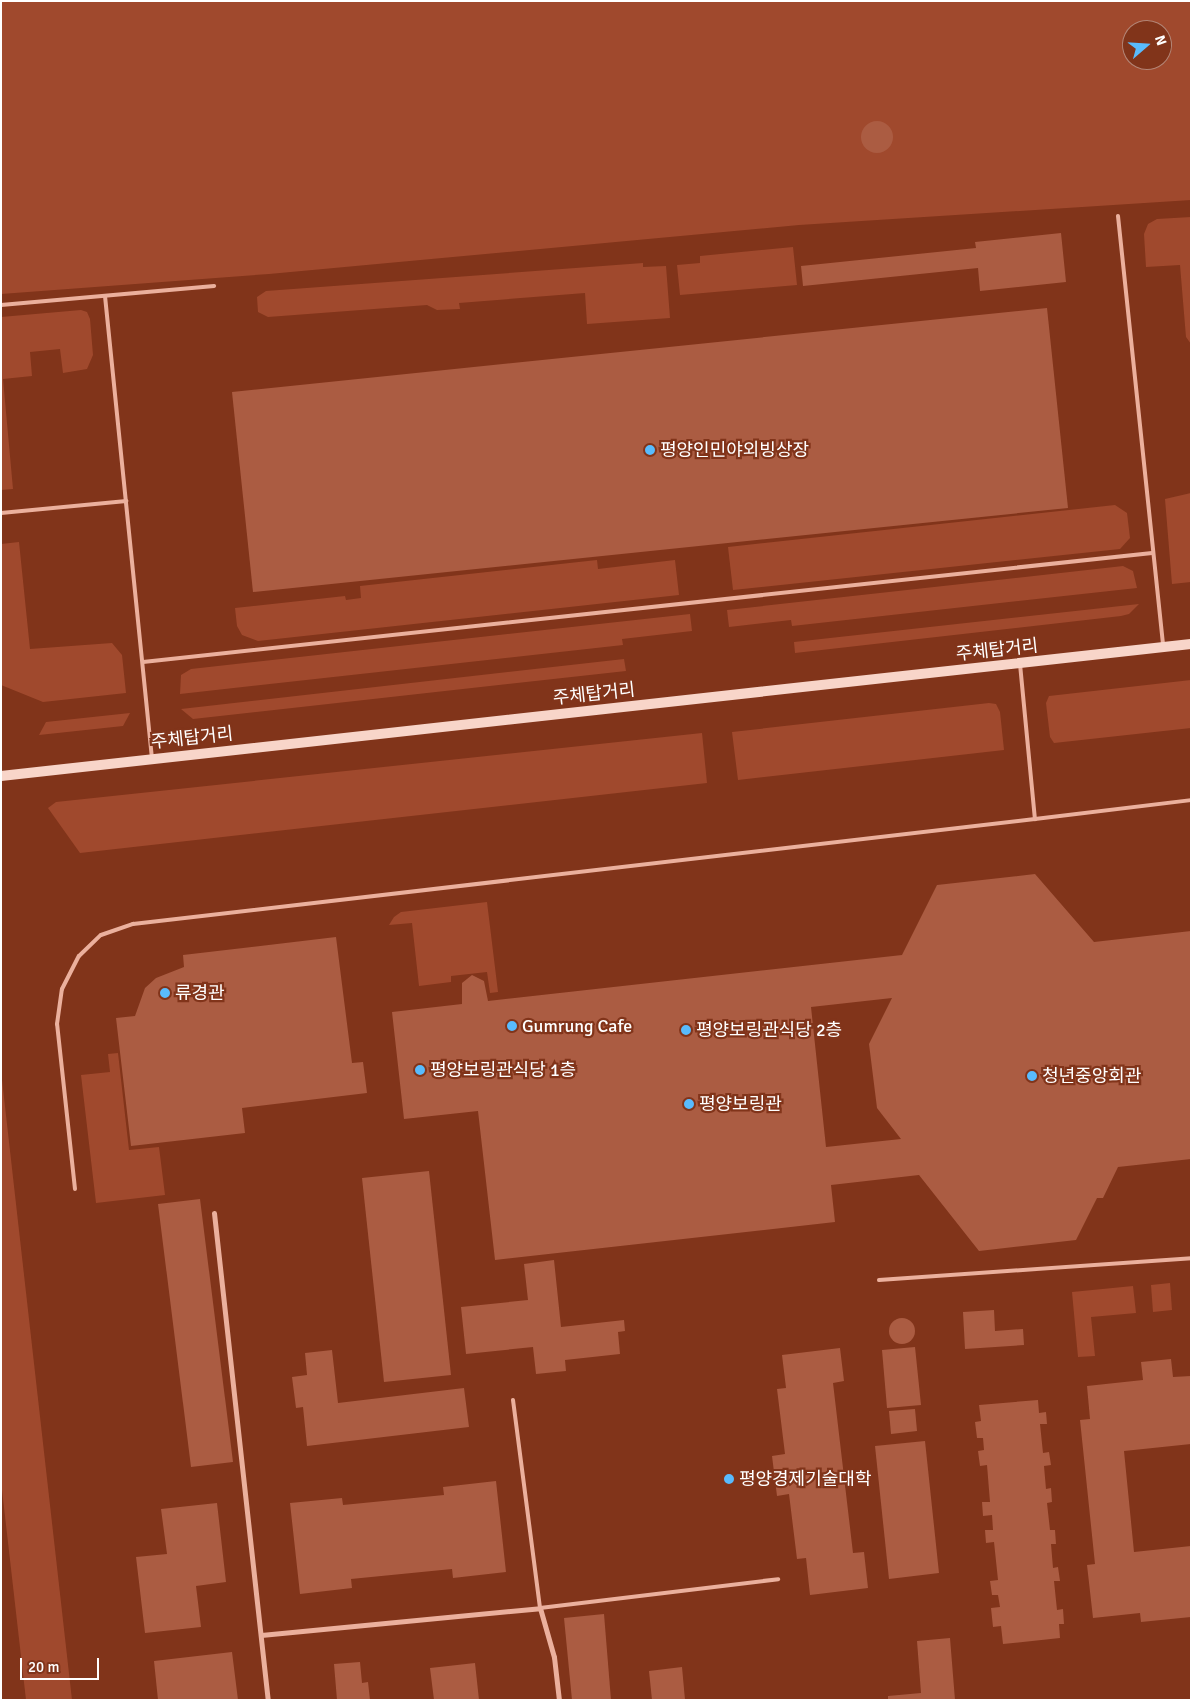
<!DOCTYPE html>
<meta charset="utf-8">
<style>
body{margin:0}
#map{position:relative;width:1192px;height:1701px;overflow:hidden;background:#81341a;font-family:Signika,"Noto Sans KR",sans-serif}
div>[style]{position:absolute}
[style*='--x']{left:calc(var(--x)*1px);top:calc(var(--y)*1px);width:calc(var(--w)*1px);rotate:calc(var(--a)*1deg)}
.green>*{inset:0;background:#a0492d}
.building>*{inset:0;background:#ab5c42}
.round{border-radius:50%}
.lane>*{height:4px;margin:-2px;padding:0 2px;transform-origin:2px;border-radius:2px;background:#ebb09d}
.street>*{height:5px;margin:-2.5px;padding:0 2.5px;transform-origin:2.5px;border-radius:2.5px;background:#ebb09d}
.secondary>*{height:10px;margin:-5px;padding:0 5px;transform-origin:5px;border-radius:5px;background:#f8d5c9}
.dots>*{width:14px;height:14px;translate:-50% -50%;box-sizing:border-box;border:2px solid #81341a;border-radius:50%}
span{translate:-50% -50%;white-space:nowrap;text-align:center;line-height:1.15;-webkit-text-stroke:4.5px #81341a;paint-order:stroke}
.poi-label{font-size:18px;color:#fff}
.left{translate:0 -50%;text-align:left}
.street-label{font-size:18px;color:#fff}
.frame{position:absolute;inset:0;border:2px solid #fff;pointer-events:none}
.north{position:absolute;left:1122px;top:20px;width:50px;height:50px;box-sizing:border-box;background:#81341a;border:1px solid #b38576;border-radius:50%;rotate:71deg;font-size:14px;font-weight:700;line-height:20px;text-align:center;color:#fff}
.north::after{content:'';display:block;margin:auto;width:18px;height:22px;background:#59bbfd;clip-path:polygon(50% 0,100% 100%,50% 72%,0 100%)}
.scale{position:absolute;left:20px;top:1658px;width:79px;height:22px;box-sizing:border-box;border:2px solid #fff;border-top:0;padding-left:6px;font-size:15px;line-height:18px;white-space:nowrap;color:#fff;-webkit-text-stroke:4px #81341a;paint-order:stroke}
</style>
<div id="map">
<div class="green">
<div style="clip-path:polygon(evenodd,1px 1px,1191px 1px,1191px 200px,799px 225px,269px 274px,1px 294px,1px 1px,1132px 30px,1162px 30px,1162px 60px,1132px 60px,1132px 30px)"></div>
<div style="clip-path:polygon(1191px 217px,1191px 344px,1186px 337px,1180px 265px,1146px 267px,1144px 234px,1148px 224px,1157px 219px)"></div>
<div style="clip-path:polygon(793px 247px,797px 285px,680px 295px,677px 265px,700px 263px,700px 256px)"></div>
<div style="clip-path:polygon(643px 263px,643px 267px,666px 266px,670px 318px,587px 324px,585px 293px,459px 303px,460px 309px,437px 310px,427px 305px,268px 317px,258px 312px,257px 297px,266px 291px)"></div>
<div style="clip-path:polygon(81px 310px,87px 312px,90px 319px,93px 355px,87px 369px,63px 373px,60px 349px,30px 352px,32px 376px,3px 379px,13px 489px,1px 490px,1px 317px)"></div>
<div style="clip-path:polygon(1191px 493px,1191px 582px,1172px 584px,1165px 499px)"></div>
<div style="clip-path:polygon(1115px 505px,1127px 513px,1130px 538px,1120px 549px,733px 590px,728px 547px)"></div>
<div style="clip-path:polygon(19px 542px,30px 649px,112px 643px,122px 655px,126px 693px,43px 702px,1px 685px,1px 544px)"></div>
<div style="clip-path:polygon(597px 560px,598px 569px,675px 560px,679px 595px,258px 641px,242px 635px,237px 626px,235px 608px,345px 596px,346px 600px,361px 598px,360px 586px)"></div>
<div style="clip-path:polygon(1123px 566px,1133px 571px,1137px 588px,792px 626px,791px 620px,729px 627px,727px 610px)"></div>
<div style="clip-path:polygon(1139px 604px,1129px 614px,1121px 616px,795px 653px,794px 642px)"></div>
<div style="clip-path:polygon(690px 614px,692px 631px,622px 639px,623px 645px,180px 694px,181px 675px,191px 669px)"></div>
<div style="clip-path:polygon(624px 659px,626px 671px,193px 719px,181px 709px)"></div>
<div style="clip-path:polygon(1191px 680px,1191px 728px,1054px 743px,1050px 737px,1046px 703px,1049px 696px)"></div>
<div style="clip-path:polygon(989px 703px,996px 704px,1000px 712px,1004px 750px,738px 780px,732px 732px)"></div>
<div style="clip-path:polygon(130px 713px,123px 726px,39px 735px,46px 722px)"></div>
<div style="clip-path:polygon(702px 733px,707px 783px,80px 853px,48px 808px,56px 802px)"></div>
<div style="clip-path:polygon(487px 902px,498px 992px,490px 993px,487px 972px,451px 976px,451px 982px,419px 986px,412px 923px,389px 925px,394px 917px,401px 912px)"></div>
<div style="clip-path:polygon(118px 1053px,129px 1150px,159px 1147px,165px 1195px,96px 1203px,81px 1075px,110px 1072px,108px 1054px)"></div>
<div style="clip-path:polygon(1px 1071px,72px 1700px,26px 1700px,1px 1481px)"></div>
<div style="clip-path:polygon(1170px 1283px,1172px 1310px,1153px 1312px,1151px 1285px)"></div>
<div style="clip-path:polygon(1133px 1286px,1136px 1313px,1091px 1317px,1095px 1356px,1078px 1357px,1072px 1292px)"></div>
</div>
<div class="building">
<div class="round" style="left:861px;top:121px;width:32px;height:32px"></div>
<div style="clip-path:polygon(1061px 233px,1066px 282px,980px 291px,978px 268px,803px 286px,801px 266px,976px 248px,975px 242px)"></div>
<div style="clip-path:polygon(1047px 308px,1068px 508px,253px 592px,232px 392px)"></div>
<div style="clip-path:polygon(evenodd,1035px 874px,1094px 942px,1191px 931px,1191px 1159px,1118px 1167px,1103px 1198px,1097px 1198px,1076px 1240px,979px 1251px,919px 1175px,831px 1185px,835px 1222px,495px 1260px,478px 1111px,404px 1119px,392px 1012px,462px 1004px,462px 983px,472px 975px,484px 981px,488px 1001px,902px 955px,937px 885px,1035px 874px,892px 998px,869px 1044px,877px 1108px,901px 1139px,826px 1147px,811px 1007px,892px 998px)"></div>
<div style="clip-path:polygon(336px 937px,352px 1063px,363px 1062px,367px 1093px,242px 1108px,245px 1133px,131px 1146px,116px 1018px,135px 1016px,145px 988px,156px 978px,184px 967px,183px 955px)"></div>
<div style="clip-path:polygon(429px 1171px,451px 1375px,384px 1382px,362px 1178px)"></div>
<div style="clip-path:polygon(200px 1199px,233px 1462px,191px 1467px,158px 1204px)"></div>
<div style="clip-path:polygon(554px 1260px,561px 1327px,624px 1320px,625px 1331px,618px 1332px,620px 1354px,565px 1360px,566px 1371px,536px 1374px,533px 1347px,466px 1354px,461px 1307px,528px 1300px,524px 1264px)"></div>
<div style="clip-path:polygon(994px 1310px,995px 1331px,1023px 1329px,1024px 1345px,965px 1349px,963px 1312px)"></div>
<div class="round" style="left:889px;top:1318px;width:26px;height:26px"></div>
<div style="clip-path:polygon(915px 1347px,921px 1405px,887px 1408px,882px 1350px)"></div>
<div style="clip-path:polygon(840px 1348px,844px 1381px,833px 1383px,853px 1553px,864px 1552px,868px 1588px,810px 1595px,806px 1558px,797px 1559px,789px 1494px,777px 1496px,772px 1456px,785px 1454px,777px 1389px,786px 1388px,782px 1355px)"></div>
<div style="clip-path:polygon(332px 1350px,338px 1403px,464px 1388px,469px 1427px,307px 1446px,303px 1407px,296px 1408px,292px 1377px,307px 1375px,305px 1353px)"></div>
<div style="clip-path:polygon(1171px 1359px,1173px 1377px,1191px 1376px,1191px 1444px,1124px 1451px,1134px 1552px,1191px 1546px,1191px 1617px,1141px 1622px,1140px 1613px,1093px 1618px,1087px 1565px,1095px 1564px,1080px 1420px,1090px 1419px,1087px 1386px,1143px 1380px,1141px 1362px)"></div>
<div style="clip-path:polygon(1038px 1400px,1039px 1413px,1046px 1412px,1047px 1424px,1040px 1424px,1043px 1453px,1049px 1452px,1051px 1465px,1044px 1466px,1046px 1489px,1051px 1488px,1052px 1502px,1047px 1503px,1050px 1530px,1055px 1530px,1056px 1544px,1051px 1544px,1053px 1568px,1058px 1567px,1060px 1581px,1054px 1581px,1057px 1610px,1063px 1609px,1064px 1624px,1059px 1624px,1060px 1638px,1003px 1644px,1001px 1626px,993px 1627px,991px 1608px,1000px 1607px,998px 1595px,992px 1595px,990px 1581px,998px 1580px,994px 1542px,986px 1543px,985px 1530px,993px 1530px,992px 1515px,983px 1516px,982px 1502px,990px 1502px,987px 1465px,980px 1466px,978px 1451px,984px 1450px,983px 1438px,977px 1438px,975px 1422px,981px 1421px,979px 1405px)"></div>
<div style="clip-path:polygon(915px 1409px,917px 1431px,891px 1434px,889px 1411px)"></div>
<div style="clip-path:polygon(925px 1441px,939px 1573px,889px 1579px,875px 1446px)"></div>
<div style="clip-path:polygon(496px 1481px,506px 1572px,453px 1578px,452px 1569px,351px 1579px,352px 1588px,300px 1594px,290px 1503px,342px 1498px,343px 1505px,444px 1495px,443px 1487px)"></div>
<div style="clip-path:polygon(217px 1503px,226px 1582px,196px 1586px,201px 1627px,145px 1633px,136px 1557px,167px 1554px,161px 1509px)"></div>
<div style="clip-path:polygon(604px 1614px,611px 1700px,572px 1700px,564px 1618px)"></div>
<div style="clip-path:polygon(950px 1638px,955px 1700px,888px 1700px,888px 1696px,921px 1693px,917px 1641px)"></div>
<div style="clip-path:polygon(232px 1652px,238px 1700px,158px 1700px,154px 1661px)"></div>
<div style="clip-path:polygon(360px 1662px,362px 1683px,368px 1682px,370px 1700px,337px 1700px,334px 1664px)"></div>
<div style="clip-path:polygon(475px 1663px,479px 1700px,434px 1700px,430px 1668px)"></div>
<div style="clip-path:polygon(682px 1667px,685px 1700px,652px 1700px,649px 1671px)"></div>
</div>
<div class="lane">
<div style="--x:1118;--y:216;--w:433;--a:84"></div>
<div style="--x:105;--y:296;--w:465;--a:84.2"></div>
<div style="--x:1;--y:305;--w:214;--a:-5.1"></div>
<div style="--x:1;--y:513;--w:126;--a:-5.5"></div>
<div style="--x:143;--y:662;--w:1015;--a:-6.17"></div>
<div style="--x:1020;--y:664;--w:156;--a:84.5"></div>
<div style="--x:1035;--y:819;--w:157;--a:-6.9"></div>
<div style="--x:75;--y:1189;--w:166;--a:-96.2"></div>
<div style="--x:57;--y:1024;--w:35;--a:-82"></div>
<div style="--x:62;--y:989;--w:37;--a:-63"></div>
<div style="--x:79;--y:956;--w:30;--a:-44"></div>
<div style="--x:101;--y:935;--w:34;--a:-19"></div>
<div style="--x:133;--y:924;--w:908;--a:-6.64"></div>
<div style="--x:879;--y:1280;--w:313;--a:-4"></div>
<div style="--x:513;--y:1400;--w:210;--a:82.6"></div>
<div style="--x:540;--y:1608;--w:240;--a:-6.9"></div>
</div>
<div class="street">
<div style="--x:214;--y:1213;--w:490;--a:83.7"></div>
<div style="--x:261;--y:1635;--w:280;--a:-5.5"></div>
<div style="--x:540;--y:1608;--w:51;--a:74.1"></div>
<div style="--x:554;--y:1657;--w:43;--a:83.4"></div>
</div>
<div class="secondary">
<div style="--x:1;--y:776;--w:1197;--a:-6.33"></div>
</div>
<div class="dots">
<div style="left:650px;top:450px;background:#59bbfd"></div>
<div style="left:165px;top:993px;background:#59bbfd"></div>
<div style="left:512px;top:1026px;background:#59bbfd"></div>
<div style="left:686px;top:1030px;background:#59bbfd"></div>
<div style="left:420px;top:1070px;background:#59bbfd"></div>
<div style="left:1032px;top:1076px;background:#59bbfd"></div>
<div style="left:689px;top:1104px;background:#59bbfd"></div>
<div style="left:729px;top:1479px;background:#59bbfd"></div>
</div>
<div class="poi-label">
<span class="left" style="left:660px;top:450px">평양인민야외빙상장</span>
<span class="left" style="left:175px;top:993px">류경관</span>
<span class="left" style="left:522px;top:1026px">Gumrung Cafe</span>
<span class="left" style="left:696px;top:1030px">평양보링관식당 2층</span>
<span class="left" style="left:430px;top:1070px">평양보링관식당 1층</span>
<span class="left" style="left:1042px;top:1076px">청년중앙회관</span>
<span class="left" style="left:699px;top:1104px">평양보링관</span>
<span class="left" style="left:739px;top:1479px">평양경제기술대학</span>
</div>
<div class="street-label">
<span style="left:997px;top:650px;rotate:-6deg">주체탑거리</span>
<span style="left:594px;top:694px;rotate:-6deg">주체탑거리</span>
<span style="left:192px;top:738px;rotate:-6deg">주체탑거리</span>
</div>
<div class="frame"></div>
<div class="north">N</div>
<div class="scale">20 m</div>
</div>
